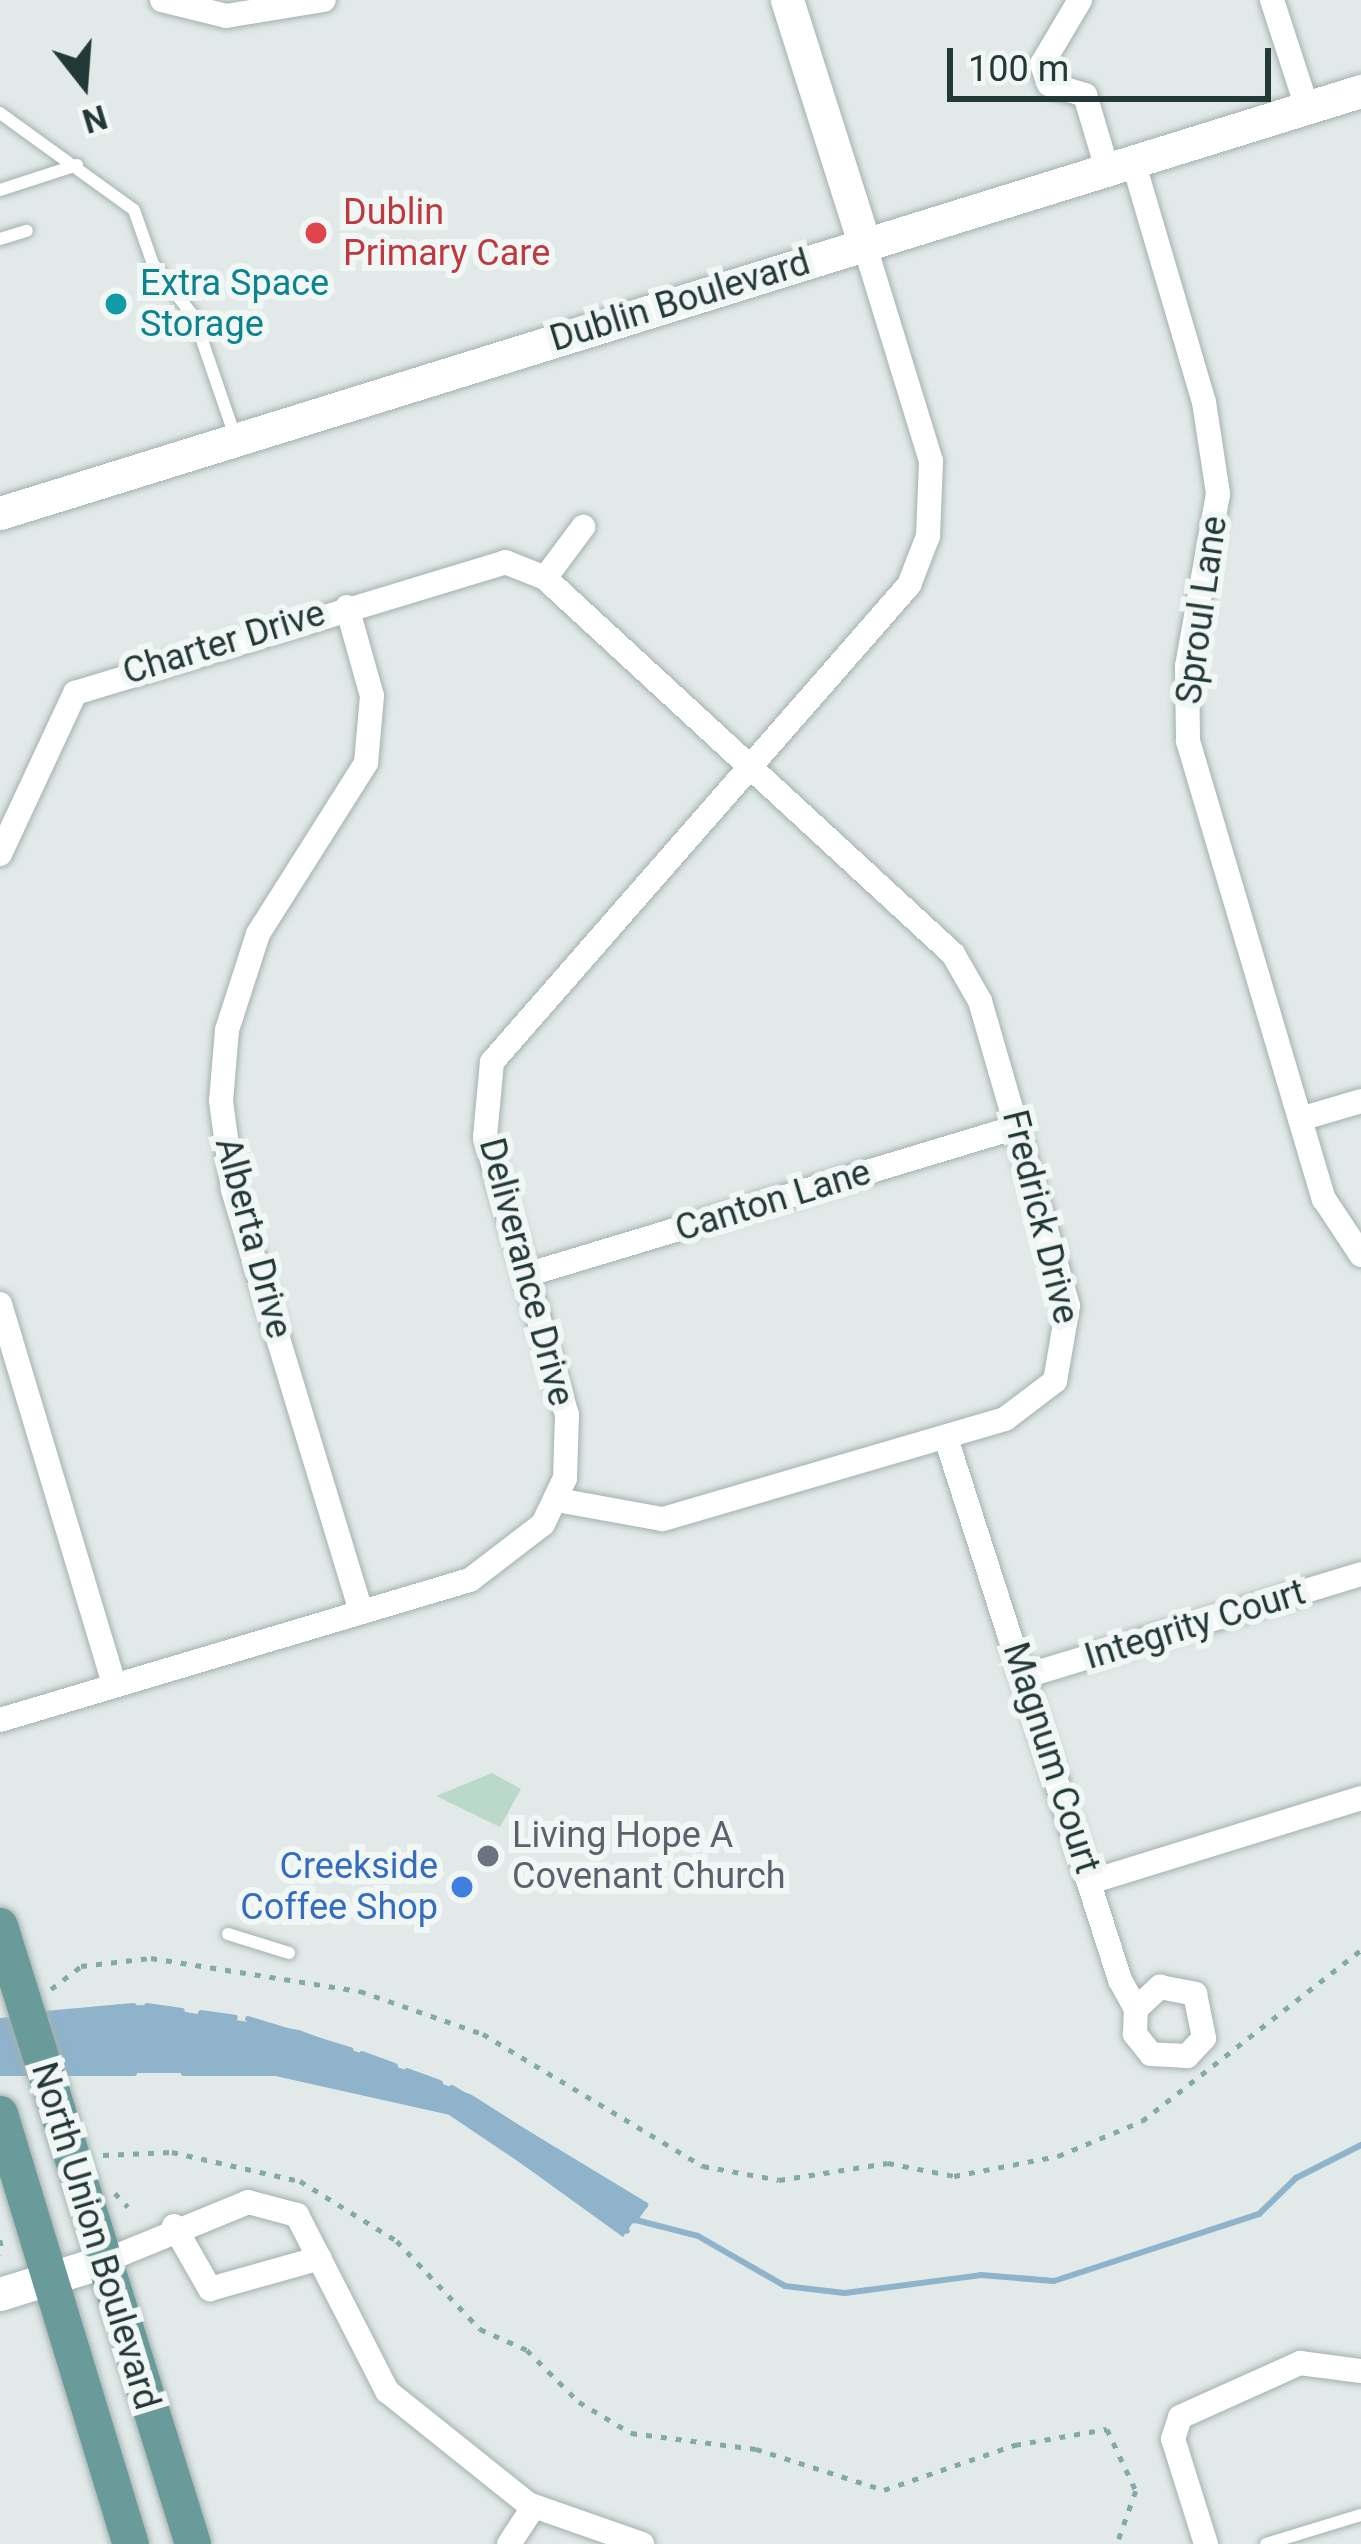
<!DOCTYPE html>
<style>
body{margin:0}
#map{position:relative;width:1361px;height:2544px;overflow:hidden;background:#e1eae8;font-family:Roboto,sans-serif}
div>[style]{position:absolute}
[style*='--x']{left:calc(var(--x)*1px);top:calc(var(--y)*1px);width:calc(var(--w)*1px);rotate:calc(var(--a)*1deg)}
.green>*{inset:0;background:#bbd9ca}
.water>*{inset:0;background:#8eb3ca}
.stream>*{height:6px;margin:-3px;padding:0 3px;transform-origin:3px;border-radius:3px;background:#8eb3ca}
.path>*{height:4.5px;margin-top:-2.25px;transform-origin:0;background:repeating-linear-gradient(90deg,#84aaa7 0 6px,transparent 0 15px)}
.roads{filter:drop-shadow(0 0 3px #a4b1b0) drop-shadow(0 0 3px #a4b1b0)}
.lane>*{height:12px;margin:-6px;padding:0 6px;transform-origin:6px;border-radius:6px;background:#fff}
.street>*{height:24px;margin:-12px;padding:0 12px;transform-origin:12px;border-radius:12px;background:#fff}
.secondary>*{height:33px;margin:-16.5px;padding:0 16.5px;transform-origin:16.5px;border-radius:16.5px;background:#fff}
.primary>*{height:36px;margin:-18px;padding:0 18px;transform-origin:18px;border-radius:18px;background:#699b9a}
.dots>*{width:33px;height:33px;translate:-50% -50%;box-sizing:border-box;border:6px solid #f1f7f5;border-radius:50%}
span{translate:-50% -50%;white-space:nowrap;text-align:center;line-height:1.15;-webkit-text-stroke:12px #f1f7f5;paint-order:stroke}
.health-label{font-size:36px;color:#be3a42}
.left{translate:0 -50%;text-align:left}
.culture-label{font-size:36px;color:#0d838f}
.street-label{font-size:36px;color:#233938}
.worship-label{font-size:36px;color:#5b616d}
.shop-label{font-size:36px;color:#366cbe}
.right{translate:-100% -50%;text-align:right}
.north{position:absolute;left:24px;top:24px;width:120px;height:120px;-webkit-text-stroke:9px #f1f7f5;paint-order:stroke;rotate:163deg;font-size:33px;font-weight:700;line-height:48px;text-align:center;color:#233938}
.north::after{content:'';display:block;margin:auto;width:42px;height:54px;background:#233938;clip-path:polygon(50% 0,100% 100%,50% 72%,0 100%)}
.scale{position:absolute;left:947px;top:48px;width:324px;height:54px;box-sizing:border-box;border:6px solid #233938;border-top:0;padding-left:15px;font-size:36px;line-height:42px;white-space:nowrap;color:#233938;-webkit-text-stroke:9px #f1f7f5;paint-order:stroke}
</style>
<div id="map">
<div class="green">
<div style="clip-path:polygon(492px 1773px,521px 1789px,500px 1827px,436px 1796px)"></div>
</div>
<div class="water">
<div style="clip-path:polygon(142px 2005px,299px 2030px,472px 2095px,645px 2205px,623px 2237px,450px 2112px,276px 2073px,0 2073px,0 2018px)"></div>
</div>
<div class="stream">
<div style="--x:147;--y:2006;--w:35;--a:8"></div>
<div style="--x:201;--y:2013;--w:34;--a:8"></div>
<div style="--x:45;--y:2014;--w:89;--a:-5.1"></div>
<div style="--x:248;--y:2019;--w:107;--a:16.9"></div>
<div style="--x:362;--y:2054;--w:35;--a:20"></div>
<div style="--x:407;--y:2071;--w:35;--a:20"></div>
<div style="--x:0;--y:2073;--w:26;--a:0"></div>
<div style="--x:64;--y:2073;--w:70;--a:0"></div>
<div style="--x:184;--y:2073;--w:92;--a:0"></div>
<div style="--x:276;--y:2073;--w:178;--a:12.6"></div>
<div style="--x:450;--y:2112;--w:213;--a:33.9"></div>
<div style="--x:452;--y:2088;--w:226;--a:31.2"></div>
<div style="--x:645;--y:2205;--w:19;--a:126"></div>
<div style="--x:628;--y:2218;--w:72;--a:14.4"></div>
<div style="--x:698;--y:2236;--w:100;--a:29.9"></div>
<div style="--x:785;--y:2286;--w:60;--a:6.7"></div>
<div style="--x:845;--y:2293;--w:137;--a:-7.5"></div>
<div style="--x:981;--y:2275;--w:73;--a:4.7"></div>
<div style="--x:1054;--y:2281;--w:216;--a:-18.1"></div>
<div style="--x:1259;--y:2214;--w:52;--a:-44.2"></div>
<div style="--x:1296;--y:2178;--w:73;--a:-26.9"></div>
</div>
<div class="path">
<div style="--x:51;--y:1989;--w:38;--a:-37"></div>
<div style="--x:81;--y:1966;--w:70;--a:-6.5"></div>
<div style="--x:151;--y:1958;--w:212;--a:9"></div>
<div style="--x:360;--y:1991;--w:130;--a:19.3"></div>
<div style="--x:483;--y:2034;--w:257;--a:31"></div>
<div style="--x:703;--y:2166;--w:77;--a:10.4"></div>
<div style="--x:779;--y:2180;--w:110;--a:-8.9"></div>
<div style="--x:888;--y:2163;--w:67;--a:11.1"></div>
<div style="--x:954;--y:2176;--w:106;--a:-10.9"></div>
<div style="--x:1058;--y:2156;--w:91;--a:-22.6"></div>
<div style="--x:1142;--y:2121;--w:278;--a:-38"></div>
<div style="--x:103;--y:2155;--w:69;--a:-2.5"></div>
<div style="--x:172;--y:2152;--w:131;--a:12.8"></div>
<div style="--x:300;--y:2181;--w:114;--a:31.7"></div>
<div style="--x:397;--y:2241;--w:121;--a:46.7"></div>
<div style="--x:480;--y:2329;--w:51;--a:24.1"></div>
<div style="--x:527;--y:2350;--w:74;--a:45"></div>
<div style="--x:579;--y:2402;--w:61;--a:30.8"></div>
<div style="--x:631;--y:2433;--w:126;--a:7.3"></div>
<div style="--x:756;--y:2449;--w:134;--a:17.8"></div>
<div style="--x:884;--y:2490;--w:139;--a:-19"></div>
<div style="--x:1015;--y:2445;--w:93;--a:-9.9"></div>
<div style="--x:1107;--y:2429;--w:68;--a:64.9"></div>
<div style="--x:1136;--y:2491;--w:56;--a:109.7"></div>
<div style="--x:115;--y:2193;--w:19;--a:47"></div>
<div style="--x:0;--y:2240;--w:15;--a:79"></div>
</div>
<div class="roads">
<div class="lane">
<div style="--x:0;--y:113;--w:165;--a:35.9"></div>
<div style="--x:134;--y:210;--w:57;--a:70.6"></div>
<div style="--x:153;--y:264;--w:67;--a:52.3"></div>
<div style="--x:194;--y:317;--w:129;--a:71"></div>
<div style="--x:0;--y:190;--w:81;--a:-18"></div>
<div style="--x:0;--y:239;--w:28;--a:-17"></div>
<div style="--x:228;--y:1934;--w:64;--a:17.3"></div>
<div style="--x:1266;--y:2544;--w:99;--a:-17"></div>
</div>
<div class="street">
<div style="--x:162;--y:0;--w:66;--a:14"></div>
<div style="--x:226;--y:16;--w:99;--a:-9.3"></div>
<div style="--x:1080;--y:0;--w:74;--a:120.7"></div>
<div style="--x:1042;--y:64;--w:21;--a:71"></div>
<div style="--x:1049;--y:84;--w:38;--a:17"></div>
<div style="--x:1085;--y:95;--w:77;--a:73.4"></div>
<div style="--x:1272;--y:0;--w:114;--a:72"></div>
<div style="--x:1133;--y:161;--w:251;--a:73.6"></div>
<div style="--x:1204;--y:402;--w:93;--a:81.3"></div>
<div style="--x:1218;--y:494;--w:175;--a:100.2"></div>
<div style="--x:1187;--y:666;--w:75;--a:89.2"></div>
<div style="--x:1188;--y:741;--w:478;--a:73.5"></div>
<div style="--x:1324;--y:1199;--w:67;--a:56.5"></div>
<div style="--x:545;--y:578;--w:64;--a:-53.3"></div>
<div style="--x:347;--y:607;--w:92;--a:74.3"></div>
<div style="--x:372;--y:696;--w:67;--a:95.1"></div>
<div style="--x:366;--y:763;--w:202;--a:122.3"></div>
<div style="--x:258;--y:934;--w:101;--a:107.9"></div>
<div style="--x:227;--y:1030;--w:71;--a:94.8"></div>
<div style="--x:221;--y:1101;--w:90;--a:82.3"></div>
<div style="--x:233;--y:1190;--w:441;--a:73.1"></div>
<div style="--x:0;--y:854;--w:178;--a:-65"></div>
<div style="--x:75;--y:693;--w:450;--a:-16.9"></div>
<div style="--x:505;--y:562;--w:43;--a:21.8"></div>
<div style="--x:545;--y:578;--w:555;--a:42.66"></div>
<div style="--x:953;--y:954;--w:54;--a:60.1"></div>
<div style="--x:980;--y:1001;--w:317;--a:73.9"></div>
<div style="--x:1068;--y:1306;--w:76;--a:99.8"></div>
<div style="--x:1055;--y:1381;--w:63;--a:142.8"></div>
<div style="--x:1005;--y:1419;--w:357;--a:163.7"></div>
<div style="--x:662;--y:1519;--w:107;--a:-169.7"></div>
<div style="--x:1300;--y:1119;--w:64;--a:-16.4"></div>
<div style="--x:526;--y:1275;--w:516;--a:-16.78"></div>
<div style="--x:0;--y:1304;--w:398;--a:73.3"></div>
<div style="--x:946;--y:1438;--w:569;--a:72.2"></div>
<div style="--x:1120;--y:1980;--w:33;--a:61"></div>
<div style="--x:1136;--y:2009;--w:33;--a:-43"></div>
<div style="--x:1160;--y:1987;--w:36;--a:11"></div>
<div style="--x:1195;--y:1994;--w:45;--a:78.4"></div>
<div style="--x:1204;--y:2038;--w:25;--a:133"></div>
<div style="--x:1187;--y:2056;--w:36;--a:-177"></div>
<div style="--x:1151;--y:2054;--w:26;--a:-129"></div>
<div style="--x:1135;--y:2034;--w:25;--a:-88"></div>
<div style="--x:1029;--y:1675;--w:347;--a:-16.9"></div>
<div style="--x:0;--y:1720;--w:490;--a:-16.6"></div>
<div style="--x:470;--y:1580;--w:92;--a:-37.5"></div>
<div style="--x:543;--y:1524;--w:51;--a:-64.4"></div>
<div style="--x:565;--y:1478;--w:63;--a:-88.2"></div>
<div style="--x:567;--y:1415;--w:290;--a:-106.4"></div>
<div style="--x:485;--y:1137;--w:75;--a:-84.7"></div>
<div style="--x:492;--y:1062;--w:634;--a:-48.84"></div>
<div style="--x:909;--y:585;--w:53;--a:-68.8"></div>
<div style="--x:928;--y:536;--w:75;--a:-87.7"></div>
<div style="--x:931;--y:461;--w:228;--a:-107.1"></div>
<div style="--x:1090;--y:1882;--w:284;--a:-17.2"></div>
<div style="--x:174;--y:2226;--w:73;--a:60.3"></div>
<div style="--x:210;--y:2289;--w:114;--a:-15.7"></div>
<div style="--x:102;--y:2262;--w:158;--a:-22.3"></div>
<div style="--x:248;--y:2202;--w:51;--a:14.9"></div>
<div style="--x:297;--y:2215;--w:198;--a:62.9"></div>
<div style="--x:387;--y:2391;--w:181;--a:38.7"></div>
<div style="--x:528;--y:2504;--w:121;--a:19.3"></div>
<div style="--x:509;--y:2544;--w:45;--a:-56.7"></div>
<div style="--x:1206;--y:2544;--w:110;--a:-107.4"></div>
<div style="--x:1173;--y:2439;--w:23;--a:-72"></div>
<div style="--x:1180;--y:2417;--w:132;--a:-24.2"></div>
<div style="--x:1300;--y:2363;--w:62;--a:7.5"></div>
</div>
<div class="secondary">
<div style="--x:787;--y:0;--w:255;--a:72.4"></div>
<div style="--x:0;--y:513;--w:1425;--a:-17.23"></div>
<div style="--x:0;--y:2294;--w:107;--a:-17.4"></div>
</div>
<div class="primary">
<div style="--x:0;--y:1926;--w:647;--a:72.66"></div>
<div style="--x:0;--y:2114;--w:450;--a:73.1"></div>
</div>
</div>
<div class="dots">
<div style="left:316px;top:233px;background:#e0444e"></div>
<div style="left:116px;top:304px;background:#0f9aa8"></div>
<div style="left:488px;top:1856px;background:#6b7280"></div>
<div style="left:462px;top:1887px;background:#3f7fe0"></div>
</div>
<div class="health-label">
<span class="left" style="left:343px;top:233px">Dublin<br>Primary Care</span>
</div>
<div class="culture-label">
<span class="left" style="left:140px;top:304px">Extra Space<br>Storage</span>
</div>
<div class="street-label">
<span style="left:680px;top:301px;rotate:-17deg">Dublin Boulevard</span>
<span style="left:1202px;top:610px;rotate:-82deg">Sproul Lane</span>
<span style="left:224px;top:643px;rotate:-17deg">Charter Drive</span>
<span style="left:773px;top:1201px;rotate:-17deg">Canton Lane</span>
<span style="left:1040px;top:1217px;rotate:76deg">Fredrick Drive</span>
<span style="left:253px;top:1238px;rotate:75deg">Alberta Drive</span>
<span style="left:526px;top:1272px;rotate:75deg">Deliverance Drive</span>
<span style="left:1195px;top:1625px;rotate:-17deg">Integrity Court</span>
<span style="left:1051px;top:1758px;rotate:72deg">Magnum Court</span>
<span style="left:95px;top:2236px;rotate:73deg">North Union Boulevard</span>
</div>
<div class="worship-label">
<span class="left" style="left:512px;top:1856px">Living Hope A<br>Covenant Church</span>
</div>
<div class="shop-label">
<span class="right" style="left:438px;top:1887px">Creekside<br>Coffee Shop</span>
</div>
<div class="north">N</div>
<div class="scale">100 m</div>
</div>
